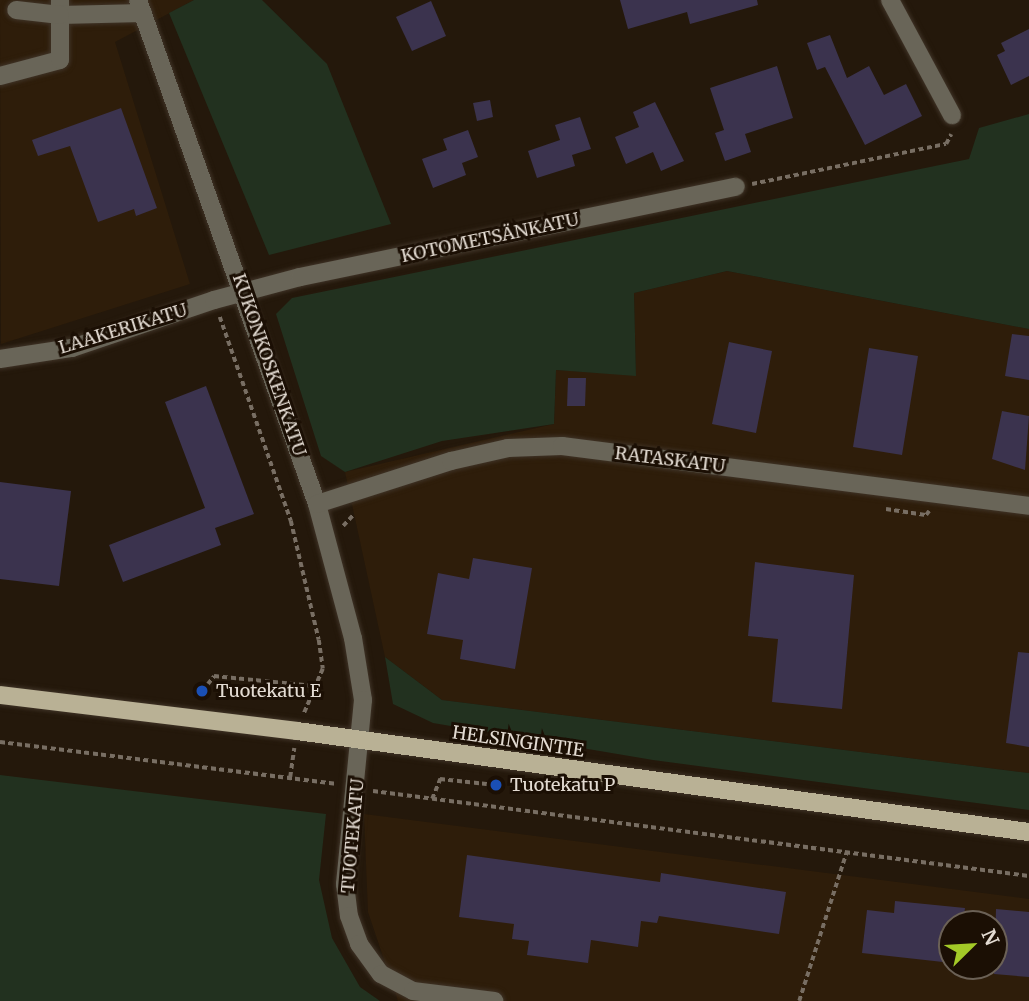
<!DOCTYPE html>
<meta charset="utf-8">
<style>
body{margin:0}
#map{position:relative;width:1029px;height:1001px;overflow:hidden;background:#24180b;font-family:Merriweather,serif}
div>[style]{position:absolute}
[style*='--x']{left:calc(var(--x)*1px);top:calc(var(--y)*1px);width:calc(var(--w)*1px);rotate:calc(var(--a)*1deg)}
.built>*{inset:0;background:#2e1d0a}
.green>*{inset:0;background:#22311f}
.building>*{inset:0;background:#3b334e}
.path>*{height:3.5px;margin-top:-1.75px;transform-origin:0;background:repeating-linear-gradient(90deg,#786e63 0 5px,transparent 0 8.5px)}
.roads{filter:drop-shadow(0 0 2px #3f3327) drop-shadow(0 0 2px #3f3327)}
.minor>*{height:18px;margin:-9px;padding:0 9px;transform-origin:9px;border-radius:9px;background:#696558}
.major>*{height:18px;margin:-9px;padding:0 9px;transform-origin:9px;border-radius:9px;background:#b9b195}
.dots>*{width:19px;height:19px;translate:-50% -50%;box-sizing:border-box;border:4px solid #1b0f04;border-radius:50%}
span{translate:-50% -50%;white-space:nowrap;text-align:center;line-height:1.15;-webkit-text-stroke:6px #1b0f04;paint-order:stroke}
.street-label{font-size:18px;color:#e3dbd2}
.poi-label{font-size:18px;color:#e3dbd2}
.left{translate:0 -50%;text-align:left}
.north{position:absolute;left:938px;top:910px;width:70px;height:70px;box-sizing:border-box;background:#1b0f04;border:2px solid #6b6156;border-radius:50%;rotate:66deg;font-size:19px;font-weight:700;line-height:28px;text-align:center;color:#e3dbd2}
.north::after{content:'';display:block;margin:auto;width:24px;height:32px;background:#a3c927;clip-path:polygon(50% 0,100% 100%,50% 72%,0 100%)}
</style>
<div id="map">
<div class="built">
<div style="clip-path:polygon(0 0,194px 0,115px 42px,190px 284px,1px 344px)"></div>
<div style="clip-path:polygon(727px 271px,1029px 329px,1029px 773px,442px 700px,385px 657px,345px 472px,554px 424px,556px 370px,636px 375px,634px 293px)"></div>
<div style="clip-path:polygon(evenodd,364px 814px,1029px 899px,1029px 1001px,398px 1001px,368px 912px,364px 814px,952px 924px,994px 924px,994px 966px,952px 966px,952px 924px)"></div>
</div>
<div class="green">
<div style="clip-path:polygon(194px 0,262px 0,327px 64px,391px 224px,269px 255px,169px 13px)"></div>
<div style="clip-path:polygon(1029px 114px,1029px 329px,727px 271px,634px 293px,636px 376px,556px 370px,554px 424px,442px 441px,345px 472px,321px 456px,276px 314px,292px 298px,969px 159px,979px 128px)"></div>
<div style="clip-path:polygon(385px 657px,442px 700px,1029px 773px,1029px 810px,653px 760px,433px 723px,393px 704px)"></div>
<div style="clip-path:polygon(0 775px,326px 814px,319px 880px,332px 938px,360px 987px,380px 1001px,0 1001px)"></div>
</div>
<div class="building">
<div style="clip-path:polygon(620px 0,757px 0,758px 5px,690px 24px,687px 12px,628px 29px)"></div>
<div style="clip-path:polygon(431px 1px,446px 36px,412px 51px,396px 17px)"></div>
<div style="clip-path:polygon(1029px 29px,1029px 76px,1011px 85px,997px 55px,1005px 51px,1001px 43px)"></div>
<div style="clip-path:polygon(830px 35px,847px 78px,869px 66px,884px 95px,906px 84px,922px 116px,865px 145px,825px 67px,817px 70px,807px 43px)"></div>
<div style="clip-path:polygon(777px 66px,793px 118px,745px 134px,751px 152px,725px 161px,715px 133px,724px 130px,710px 88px)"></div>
<div style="clip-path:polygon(490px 100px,493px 117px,477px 121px,473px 103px)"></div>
<div style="clip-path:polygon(655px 102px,684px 161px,661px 171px,653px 152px,626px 164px,615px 137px,639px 127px,633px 112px)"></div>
<div style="clip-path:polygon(121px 108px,157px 208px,136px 216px,134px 209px,98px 222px,70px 146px,38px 156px,32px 140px)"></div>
<div style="clip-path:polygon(580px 117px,591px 149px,572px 155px,575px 166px,537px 178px,528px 151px,560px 140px,555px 125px)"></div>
<div style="clip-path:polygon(468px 130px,478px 157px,462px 163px,466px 175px,433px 188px,422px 159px,447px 150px,443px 139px)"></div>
<div style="clip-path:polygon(1012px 334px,1029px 336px,1029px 380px,1005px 376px)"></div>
<div style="clip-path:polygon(729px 342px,772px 351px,756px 433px,712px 424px)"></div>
<div style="clip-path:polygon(869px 348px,918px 356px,902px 455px,853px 447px)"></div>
<div style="clip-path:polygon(568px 378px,586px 378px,585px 406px,567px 406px)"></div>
<div style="clip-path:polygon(206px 386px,254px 514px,215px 528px,221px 545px,123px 582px,109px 545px,205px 508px,165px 402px)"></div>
<div style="clip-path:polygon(1002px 411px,1029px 416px,1025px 470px,992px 459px)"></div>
<div style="clip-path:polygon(0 482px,71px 491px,59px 586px,0 579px)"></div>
<div style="clip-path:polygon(473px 558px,532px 568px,515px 669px,460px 659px,463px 640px,427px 634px,438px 573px,469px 579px)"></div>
<div style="clip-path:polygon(755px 562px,854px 575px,842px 709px,772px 702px,778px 639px,748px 636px)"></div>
<div style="clip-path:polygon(1018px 652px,1029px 653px,1029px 747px,1006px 743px)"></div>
<div style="clip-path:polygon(467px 855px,660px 882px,661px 873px,786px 892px,779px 934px,659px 916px,657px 923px,641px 921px,638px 947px,591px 940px,588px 963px,527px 955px,529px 941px,512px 939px,514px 924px,459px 917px)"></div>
<div style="clip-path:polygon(895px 901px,965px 908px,963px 924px,952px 924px,952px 963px,862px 953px,867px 910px,894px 913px)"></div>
<div style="clip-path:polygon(996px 909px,1029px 912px,1029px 977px,994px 974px)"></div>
</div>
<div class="path">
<div style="--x:752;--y:184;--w:198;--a:-11.7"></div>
<div style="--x:946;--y:144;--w:11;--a:-63"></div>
<div style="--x:220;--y:317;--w:216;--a:70.8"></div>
<div style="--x:291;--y:521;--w:122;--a:76.8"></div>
<div style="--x:319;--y:640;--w:29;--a:82"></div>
<div style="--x:323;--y:669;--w:49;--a:112.9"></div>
<div style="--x:886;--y:509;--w:40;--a:8.5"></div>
<div style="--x:926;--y:515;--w:5;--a:-53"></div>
<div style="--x:343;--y:526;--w:16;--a:-47"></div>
<div style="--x:202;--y:691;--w:19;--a:-51"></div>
<div style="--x:214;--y:676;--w:101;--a:5.7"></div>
<div style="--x:0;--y:742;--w:338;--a:7.1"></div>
<div style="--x:290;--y:777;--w:29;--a:-82"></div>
<div style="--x:373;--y:791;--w:661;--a:7.38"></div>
<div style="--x:432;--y:799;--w:22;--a:-68"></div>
<div style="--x:440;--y:779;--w:56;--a:6.1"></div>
<div style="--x:799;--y:1001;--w:157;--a:-72.3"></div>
</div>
<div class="roads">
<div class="minor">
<div style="--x:60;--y:0;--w:15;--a:90"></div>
<div style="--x:60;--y:15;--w:83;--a:-1.4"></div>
<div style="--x:138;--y:0;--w:535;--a:70.45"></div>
<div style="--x:317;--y:504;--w:139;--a:75"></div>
<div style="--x:353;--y:638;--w:63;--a:80.8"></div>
<div style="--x:363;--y:700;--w:185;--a:95.6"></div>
<div style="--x:345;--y:884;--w:32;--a:83"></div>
<div style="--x:349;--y:916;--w:30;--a:70"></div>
<div style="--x:359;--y:944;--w:37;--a:54"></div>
<div style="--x:381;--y:974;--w:36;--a:28"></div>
<div style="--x:413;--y:991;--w:82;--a:7"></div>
<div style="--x:890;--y:0;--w:131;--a:61.7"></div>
<div style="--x:0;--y:76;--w:62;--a:-14.9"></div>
<div style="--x:60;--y:60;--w:45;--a:-90"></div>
<div style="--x:60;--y:15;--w:44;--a:-173.5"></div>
<div style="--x:0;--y:359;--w:73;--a:-8.7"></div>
<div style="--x:72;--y:348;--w:150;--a:-18.7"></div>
<div style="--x:214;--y:300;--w:89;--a:-15"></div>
<div style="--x:300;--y:277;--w:445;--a:-11.7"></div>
<div style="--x:317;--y:504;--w:141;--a:-17.8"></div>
<div style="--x:451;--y:461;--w:58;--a:-12.8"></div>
<div style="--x:508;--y:448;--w:54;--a:-2.1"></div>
<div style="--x:562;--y:446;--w:471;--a:7.3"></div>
</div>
<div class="major">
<div style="--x:0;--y:695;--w:299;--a:6.9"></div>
<div style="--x:297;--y:731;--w:739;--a:7.86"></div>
</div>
</div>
<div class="dots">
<div style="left:202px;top:691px;background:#1a4fb4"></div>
<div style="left:496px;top:785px;background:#1a4fb4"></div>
</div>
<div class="street-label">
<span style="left:490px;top:238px;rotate:-12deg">KOTOMETSÄNKATU</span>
<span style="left:123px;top:329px;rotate:-17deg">LAAKERIKATU</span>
<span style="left:269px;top:365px;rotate:71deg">KUKONKOSKENKATU</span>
<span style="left:670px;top:460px;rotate:7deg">RATASKATU</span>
<span style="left:518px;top:742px;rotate:8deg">HELSINGINTIE</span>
<span style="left:353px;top:836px;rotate:-85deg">TUOTEKATU</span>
</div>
<div class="poi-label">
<span class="left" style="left:216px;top:691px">Tuotekatu E</span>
<span class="left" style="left:510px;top:785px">Tuotekatu P</span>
</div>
<div class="north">N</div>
</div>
